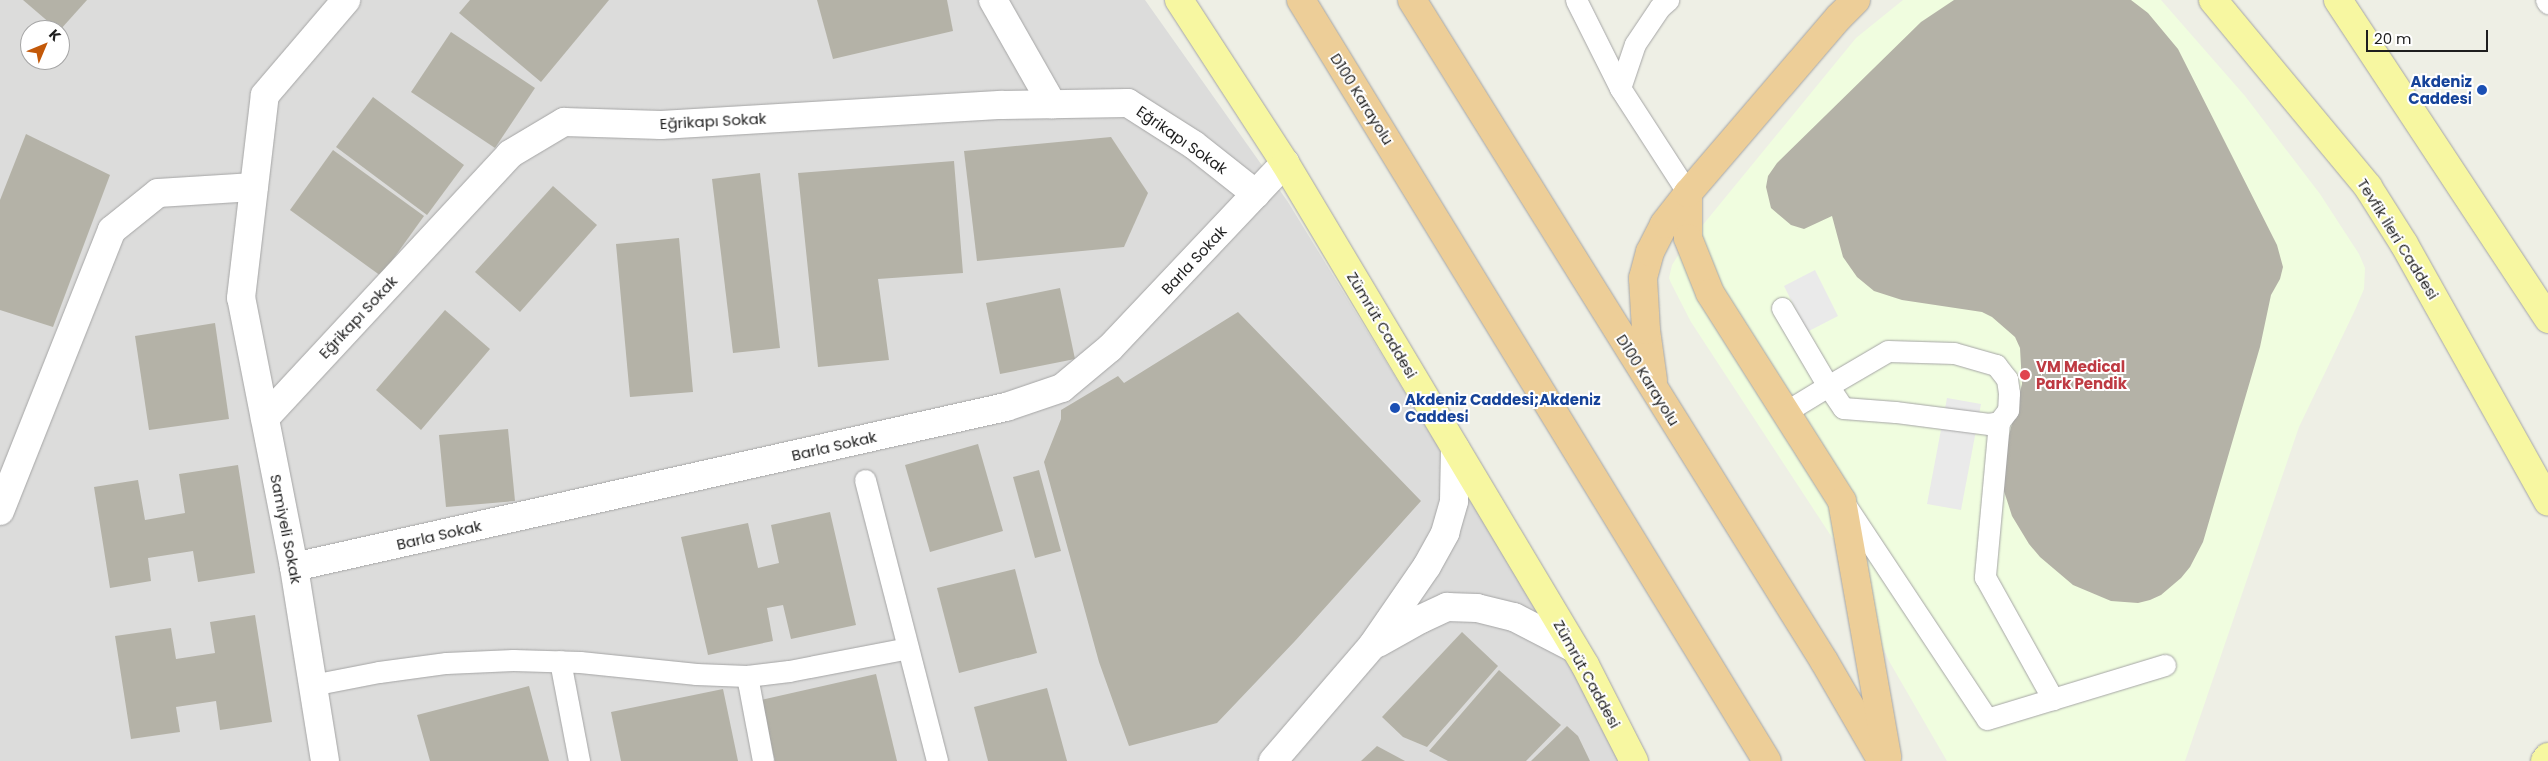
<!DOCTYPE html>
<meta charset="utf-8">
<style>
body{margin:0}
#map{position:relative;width:2548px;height:761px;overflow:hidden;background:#eeefe5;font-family:Poppins,sans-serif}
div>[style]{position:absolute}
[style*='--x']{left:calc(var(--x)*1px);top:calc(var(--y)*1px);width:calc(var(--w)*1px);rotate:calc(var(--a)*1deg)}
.residential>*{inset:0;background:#dcdcdb}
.education>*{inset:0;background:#f0fddf}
.parking>*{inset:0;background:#eaeaea}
.building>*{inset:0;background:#b4b2a7}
.roads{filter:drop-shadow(0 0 1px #a5a5a5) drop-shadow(0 0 1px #a5a5a5)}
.service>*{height:21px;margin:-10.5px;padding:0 10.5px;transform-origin:10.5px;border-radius:10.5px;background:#fff}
.minor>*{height:28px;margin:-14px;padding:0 14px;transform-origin:14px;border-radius:14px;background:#fff}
.tertiary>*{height:28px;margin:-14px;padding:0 14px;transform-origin:14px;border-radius:14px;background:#fff}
.primary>*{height:28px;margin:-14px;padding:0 14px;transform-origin:14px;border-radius:14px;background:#f7f7a1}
.trunk>*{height:28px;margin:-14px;padding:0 14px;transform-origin:14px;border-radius:14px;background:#edce98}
.dots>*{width:14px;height:14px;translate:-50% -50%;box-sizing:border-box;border:2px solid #fff;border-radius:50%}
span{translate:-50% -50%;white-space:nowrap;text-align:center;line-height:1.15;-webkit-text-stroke:4px #fff;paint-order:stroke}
.transit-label{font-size:15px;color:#164399;font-weight:700}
.right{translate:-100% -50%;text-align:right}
.left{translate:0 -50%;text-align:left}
.street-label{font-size:15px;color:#1e1e1e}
.health-label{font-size:15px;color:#be3a42;font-weight:700}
.north{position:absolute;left:20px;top:20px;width:50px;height:50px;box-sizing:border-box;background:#fff;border:1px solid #a5a5a5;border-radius:50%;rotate:45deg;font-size:14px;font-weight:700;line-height:20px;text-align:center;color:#1e1e1e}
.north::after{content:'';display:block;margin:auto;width:18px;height:22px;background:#c35909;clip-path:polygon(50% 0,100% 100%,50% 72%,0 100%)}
.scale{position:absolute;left:2366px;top:30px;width:122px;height:22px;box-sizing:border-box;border:2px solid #1e1e1e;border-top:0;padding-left:6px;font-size:15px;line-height:18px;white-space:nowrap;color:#1e1e1e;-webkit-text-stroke:4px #fff;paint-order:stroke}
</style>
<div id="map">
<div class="residential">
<div style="clip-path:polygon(evenodd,0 0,1145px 0,1288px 202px,1575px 670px,1622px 761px,0 761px,0 0,30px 30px,60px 30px,60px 60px,30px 60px,30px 30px)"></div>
</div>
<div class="education">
<div style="clip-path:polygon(1903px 0,2161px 0,2245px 96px,2320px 194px,2359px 254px,2365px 268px,2364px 289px,2355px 310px,2299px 427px,2185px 761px,1947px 761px,1889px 661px,1835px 542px,1691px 322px,1671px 283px,1669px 278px,1672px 265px,1679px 254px,1856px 38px)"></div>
</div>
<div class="parking">
<div style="clip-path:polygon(1815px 270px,1838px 316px,1807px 332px,1784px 286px)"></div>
<div style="clip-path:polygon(1947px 398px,1981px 404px,1961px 510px,1927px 504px)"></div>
</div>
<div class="building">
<div style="clip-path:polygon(23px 0,87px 0,60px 30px,58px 30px)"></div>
<div style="clip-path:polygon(470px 0,609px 0,541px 82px,459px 13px)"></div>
<div style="clip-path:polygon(817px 0,947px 0,953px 31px,833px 59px)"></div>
<div style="clip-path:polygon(1954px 0,2131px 0,2148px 13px,2178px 49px,2277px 245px,2283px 267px,2280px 279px,2271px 295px,2260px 347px,2203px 542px,2190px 567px,2181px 578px,2161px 595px,2150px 600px,2138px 603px,2111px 601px,2073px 585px,2040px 557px,2029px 544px,2012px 516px,2003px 488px,2003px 459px,2022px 384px,2020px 348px,2015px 337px,1992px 317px,1982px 312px,1902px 300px,1874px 291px,1857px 277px,1843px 257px,1832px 216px,1804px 229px,1791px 225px,1771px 208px,1766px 187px,1768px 176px,1777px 163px,1921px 22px)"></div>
<div style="clip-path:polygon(451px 32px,535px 88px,495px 148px,411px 92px)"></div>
<div style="clip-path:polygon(373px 97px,464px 165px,427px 215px,336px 147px)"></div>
<div style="clip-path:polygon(26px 134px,110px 175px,53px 327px,0 310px,0 200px)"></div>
<div style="clip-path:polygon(1111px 137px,1148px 193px,1124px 247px,977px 261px,964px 151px)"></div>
<div style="clip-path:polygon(333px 150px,424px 216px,381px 276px,290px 210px)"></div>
<div style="clip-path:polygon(954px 161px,963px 273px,878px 279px,889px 360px,818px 367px,798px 173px)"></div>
<div style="clip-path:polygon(760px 173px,780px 348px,733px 353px,712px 179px)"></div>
<div style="clip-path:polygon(553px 186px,597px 225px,520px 312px,475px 272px)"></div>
<div style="clip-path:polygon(679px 238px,693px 392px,630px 397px,616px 244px)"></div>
<div style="clip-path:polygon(1060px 288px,1075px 359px,1000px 374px,986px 303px)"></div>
<div style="clip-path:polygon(445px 310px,490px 349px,421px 430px,376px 390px)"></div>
<div style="clip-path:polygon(1238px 312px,1421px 501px,1295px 641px,1217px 723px,1129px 746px,1099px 662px,1044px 462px,1061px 419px,1061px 410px,1118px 376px,1124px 383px)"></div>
<div style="clip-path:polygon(215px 323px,229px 419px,149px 430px,135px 336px)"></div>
<div style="clip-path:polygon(508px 429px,515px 501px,446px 507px,439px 435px)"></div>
<div style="clip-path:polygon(978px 444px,1003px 531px,930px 552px,905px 465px)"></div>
<div style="clip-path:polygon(238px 465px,255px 573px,198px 582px,193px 551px,148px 558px,151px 581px,110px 588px,94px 487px,138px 480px,145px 520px,185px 513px,179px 474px)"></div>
<div style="clip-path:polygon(1039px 470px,1061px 551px,1035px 558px,1013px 477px)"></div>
<div style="clip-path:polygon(830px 512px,856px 625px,791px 639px,783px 605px,767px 608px,773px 641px,708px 655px,681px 537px,748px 523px,758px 568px,779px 563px,771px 525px)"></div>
<div style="clip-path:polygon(1015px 569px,1037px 653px,959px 673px,937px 588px)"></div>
<div style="clip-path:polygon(255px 615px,272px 722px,220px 730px,216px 701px,176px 707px,180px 732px,131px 739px,115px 636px,171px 628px,176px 659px,215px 653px,210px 622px)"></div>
<div style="clip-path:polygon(1462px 632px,1498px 666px,1427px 747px,1403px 737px,1382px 717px)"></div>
<div style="clip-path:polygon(1499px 670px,1561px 725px,1526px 761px,1448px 761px,1429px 751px)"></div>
<div style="clip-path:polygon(876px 674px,897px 761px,775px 761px,761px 700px)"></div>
<div style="clip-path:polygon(529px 686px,549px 761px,430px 761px,417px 715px)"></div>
<div style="clip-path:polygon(1047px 688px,1067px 761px,988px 761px,974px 707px)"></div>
<div style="clip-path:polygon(723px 689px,738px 761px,621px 761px,611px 712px)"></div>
<div style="clip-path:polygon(1567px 726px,1578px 736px,1590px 761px,1531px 761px)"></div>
<div style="clip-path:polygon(1377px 746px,1405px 761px,1361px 761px)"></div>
</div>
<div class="roads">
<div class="service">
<div style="--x:1576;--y:0;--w:98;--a:63.4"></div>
<div style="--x:1620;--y:88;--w:125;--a:57.1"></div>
<div style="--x:2546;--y:0;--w:4;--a:56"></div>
<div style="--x:1620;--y:88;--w:46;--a:-71.2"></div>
<div style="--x:1635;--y:44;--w:45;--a:-56"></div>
<div style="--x:1660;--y:7;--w:11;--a:-41"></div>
<div style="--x:1782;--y:308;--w:91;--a:59.5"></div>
<div style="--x:1828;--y:386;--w:69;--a:-30.3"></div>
<div style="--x:1888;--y:351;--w:66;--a:1.7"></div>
<div style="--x:1954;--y:353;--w:44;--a:15.9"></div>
<div style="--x:1996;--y:365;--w:18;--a:52"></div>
<div style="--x:2007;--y:379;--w:14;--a:82"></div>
<div style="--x:2009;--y:393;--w:17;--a:93"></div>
<div style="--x:2008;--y:410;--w:15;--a:127"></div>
<div style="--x:1999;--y:422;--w:10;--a:169"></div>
<div style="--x:1989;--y:424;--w:95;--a:-172.7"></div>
<div style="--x:1895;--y:412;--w:52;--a:-175.6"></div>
<div style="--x:1843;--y:408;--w:27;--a:-124"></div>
<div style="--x:1828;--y:386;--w:50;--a:148.8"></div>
<div style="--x:1999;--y:422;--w:156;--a:95.2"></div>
<div style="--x:1985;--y:577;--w:140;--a:60.9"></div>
<div style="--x:865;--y:480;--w:290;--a:75.6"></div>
<div style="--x:1846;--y:506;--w:255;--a:56.5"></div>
<div style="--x:1987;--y:719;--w:186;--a:-16.9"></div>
<div style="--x:560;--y:661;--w:102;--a:79.2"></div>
<div style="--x:747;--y:676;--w:86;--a:79.3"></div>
<div style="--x:312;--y:685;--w:68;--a:-11"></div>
<div style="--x:379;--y:672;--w:68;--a:-7.7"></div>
<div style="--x:446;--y:663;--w:67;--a:-2.6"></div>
<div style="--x:513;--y:660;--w:67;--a:1.7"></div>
<div style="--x:580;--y:662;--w:117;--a:5.9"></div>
<div style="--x:696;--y:674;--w:51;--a:2.2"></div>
<div style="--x:747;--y:676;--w:42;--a:-6.8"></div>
<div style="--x:789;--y:671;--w:121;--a:-10.9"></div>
</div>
<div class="minor">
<div style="--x:993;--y:0;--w:120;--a:60.4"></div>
<div style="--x:265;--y:418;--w:360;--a:-47.1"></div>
<div style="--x:510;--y:154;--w:63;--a:-30.7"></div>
<div style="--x:564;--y:122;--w:97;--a:1.8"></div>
<div style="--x:661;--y:125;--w:342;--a:-3.4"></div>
<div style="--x:1002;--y:105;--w:126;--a:-0.9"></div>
<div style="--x:1128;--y:103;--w:78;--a:32.5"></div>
<div style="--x:1194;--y:145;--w:79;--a:38.3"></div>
<div style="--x:0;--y:511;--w:302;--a:-68.3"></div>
<div style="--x:112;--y:230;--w:59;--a:-38.8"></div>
<div style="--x:158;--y:193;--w:96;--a:-3.6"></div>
<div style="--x:294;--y:567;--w:730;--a:-12.67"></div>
<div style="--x:1006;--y:407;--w:59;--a:-18.7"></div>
<div style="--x:1062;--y:388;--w:62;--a:-39.8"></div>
<div style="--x:1110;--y:348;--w:255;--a:-46.6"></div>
<div style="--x:325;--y:761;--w:196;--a:-99.1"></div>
<div style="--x:294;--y:567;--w:274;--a:-101.1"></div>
<div style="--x:241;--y:298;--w:204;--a:-83.3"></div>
<div style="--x:265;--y:95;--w:125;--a:-49.5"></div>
</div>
<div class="tertiary">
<div style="--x:1378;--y:643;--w:49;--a:-29.2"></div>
<div style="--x:1421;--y:619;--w:29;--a:-25"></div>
<div style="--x:1447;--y:607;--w:30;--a:2"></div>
<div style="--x:1477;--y:608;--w:38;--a:14"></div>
<div style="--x:1514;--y:617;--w:68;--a:27.3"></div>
<div style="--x:1273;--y:761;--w:152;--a:-49.3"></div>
<div style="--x:1372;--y:646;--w:97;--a:-55.5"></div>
<div style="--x:1427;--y:566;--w:38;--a:-61"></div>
<div style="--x:1445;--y:533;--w:33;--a:-74"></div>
<div style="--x:1454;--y:501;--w:53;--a:-88.9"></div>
</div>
<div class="primary">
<div style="--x:1179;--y:0;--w:194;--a:57"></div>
<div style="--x:1285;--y:163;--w:585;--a:59.14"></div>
<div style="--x:1585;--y:665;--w:108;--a:63"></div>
<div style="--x:2213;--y:0;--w:243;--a:50.3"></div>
<div style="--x:2368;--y:187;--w:67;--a:57.7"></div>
<div style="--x:2404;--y:244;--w:295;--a:60.8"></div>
<div style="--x:2338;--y:0;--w:382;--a:56.6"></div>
<div style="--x:2545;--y:761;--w:5;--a:-53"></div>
</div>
<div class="trunk">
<div style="--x:1301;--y:0;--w:892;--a:58.52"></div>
<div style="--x:1412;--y:0;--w:779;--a:58.06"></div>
<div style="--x:1824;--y:661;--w:116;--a:59.9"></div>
<div style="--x:1688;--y:193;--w:45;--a:90"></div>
<div style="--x:1688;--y:238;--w:59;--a:68.2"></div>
<div style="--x:1710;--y:293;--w:246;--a:57.6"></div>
<div style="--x:1842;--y:501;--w:260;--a:80"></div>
<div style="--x:1653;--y:380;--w:50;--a:-98"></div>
<div style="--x:1646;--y:330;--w:52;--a:-93.3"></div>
<div style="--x:1643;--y:278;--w:27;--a:-75"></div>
<div style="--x:1650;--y:252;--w:31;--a:-63"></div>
<div style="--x:1664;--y:224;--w:39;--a:-52"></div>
<div style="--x:1688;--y:193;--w:232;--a:-49.4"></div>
<div style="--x:1839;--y:17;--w:24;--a:-45"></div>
</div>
</div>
<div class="dots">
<div style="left:2482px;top:90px;background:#1a4fb4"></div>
<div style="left:2025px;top:375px;background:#e0444e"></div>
<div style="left:1395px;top:408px;background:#1a4fb4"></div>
</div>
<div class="transit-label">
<span class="right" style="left:2472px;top:90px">Akdeni̇z<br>Caddesi̇</span>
<span class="left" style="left:1405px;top:408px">Akdeniz Caddesi;Akdeni̇z<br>Caddesi̇</span>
</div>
<div class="street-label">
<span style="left:1362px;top:99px;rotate:58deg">D100 Karayolu</span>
<span style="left:713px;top:121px;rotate:-3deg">Eğrikapı Sokak</span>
<span style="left:1182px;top:140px;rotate:35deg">Eğrikapı Sokak</span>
<span style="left:2398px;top:239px;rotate:58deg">Tevfik İleri Caddesi</span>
<span style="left:1194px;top:260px;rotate:-47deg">Barla Sokak</span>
<span style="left:358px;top:317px;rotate:-47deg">Eğrikapı Sokak</span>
<span style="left:1382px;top:325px;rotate:59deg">Zümrüt Caddesi</span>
<span style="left:1648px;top:380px;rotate:58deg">D100 Karayolu</span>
<span style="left:834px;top:446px;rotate:-13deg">Barla Sokak</span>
<span style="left:286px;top:529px;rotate:79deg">Samiyeli Sokak</span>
<span style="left:439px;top:535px;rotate:-13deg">Barla Sokak</span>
<span style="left:1587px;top:674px;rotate:61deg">Zümrüt Caddesi</span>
</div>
<div class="health-label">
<span class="left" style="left:2036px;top:375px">VM Medical<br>Park Pendik</span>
</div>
<div class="north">K</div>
<div class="scale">20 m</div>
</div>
